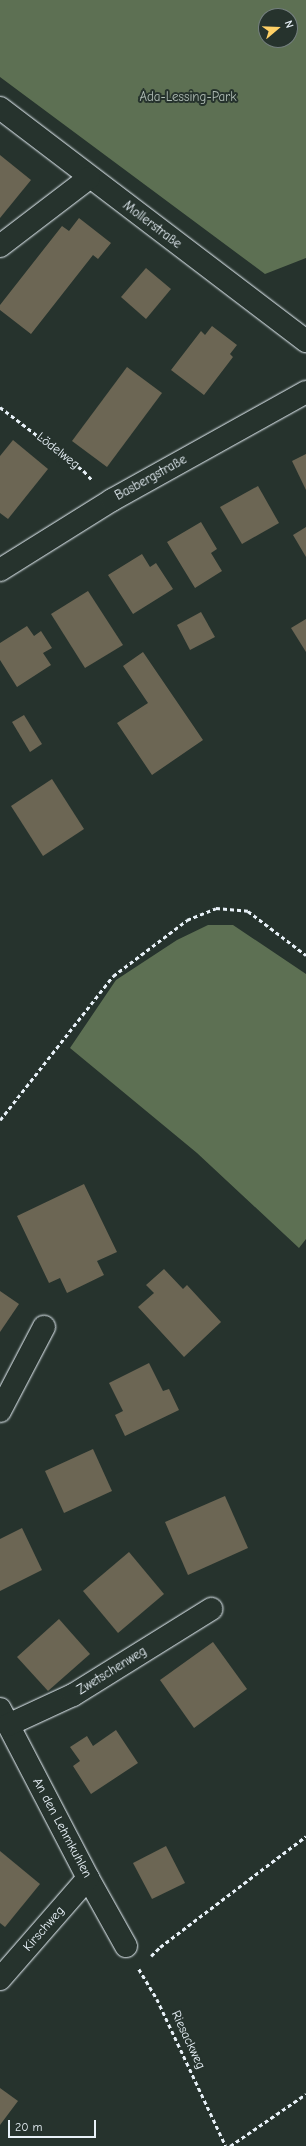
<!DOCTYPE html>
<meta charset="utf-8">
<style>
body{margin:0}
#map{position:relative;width:306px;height:2146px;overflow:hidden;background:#26332d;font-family:"Comic Neue",sans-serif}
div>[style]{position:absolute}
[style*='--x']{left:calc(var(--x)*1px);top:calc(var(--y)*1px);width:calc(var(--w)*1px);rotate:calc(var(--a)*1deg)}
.green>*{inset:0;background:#5d7053}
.building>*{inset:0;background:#6c6654}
.path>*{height:2.5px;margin-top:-1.25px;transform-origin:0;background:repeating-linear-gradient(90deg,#e8f1f8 0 4px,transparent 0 7px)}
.roads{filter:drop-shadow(0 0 1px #e8f1f8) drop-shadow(0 0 1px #e8f1f8)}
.minor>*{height:22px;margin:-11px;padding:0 11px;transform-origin:11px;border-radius:11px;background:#26332d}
.secondary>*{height:22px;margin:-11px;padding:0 11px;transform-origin:11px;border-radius:11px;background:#26332d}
span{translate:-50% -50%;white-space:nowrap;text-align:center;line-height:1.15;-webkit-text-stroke:4px #26332d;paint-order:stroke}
.park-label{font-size:13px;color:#b0bdb6}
.street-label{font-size:13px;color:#e8f1f8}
.north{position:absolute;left:258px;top:8px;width:40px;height:40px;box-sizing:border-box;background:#26332d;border:1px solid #747f7e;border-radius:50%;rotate:71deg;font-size:11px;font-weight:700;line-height:16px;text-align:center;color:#e8f1f8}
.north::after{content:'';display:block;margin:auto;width:14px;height:18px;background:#ffd166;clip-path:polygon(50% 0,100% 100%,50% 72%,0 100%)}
.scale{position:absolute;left:8px;top:2120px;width:88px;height:18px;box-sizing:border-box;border:2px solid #e8f1f8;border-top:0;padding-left:5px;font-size:12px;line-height:14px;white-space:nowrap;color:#e8f1f8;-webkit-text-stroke:3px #26332d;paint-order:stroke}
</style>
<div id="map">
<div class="green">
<div style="clip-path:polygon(evenodd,0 0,306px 0,306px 258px,265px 274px,0 77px,0 0,266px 16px,290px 16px,290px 40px,266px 40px,266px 16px)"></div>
<div style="clip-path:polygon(208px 925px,233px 925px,306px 974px,306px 1239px,299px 1248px,197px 1153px,70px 1048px,116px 980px,177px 940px)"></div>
</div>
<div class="building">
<div style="clip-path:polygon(0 155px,31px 180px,0 218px)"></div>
<div style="clip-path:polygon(79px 218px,111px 243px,98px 259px,93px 255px,31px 334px,0 310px,0 305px,62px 226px,69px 231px)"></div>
<div style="clip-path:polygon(146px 268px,171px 289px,146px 319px,121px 297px)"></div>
<div style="clip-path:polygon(212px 326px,237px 345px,230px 354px,233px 357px,204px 395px,171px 370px,201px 331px,205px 335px)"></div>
<div style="clip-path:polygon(127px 367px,162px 393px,107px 467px,72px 441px)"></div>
<div style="clip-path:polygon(13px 440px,48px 469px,8px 519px,0 513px,0 456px)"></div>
<div style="clip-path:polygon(306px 454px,306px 490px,292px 461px)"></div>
<div style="clip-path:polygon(258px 486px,279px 523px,242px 544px,220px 507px)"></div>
<div style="clip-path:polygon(201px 522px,217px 549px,211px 553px,222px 571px,195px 588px,167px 542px)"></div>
<div style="clip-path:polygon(306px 527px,306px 557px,293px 535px)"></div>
<div style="clip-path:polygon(142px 554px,150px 567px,156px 563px,173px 589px,133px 614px,108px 575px)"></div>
<div style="clip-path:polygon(88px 591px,123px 645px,85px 668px,51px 614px)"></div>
<div style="clip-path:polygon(201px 612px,215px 637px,190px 650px,177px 625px)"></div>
<div style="clip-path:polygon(306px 619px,306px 652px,291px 628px)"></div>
<div style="clip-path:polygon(27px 626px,34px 636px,41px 631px,52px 648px,43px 653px,51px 665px,17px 687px,0 660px,0 643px)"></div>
<div style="clip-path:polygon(143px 652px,203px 740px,152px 775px,117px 723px,148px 703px,123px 666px)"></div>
<div style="clip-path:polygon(24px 715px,42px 744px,30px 752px,12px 722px)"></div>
<div style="clip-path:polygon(52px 779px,84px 829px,43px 856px,11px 806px)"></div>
<div style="clip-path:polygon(84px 1184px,117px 1252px,97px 1261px,104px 1275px,67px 1293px,60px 1278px,49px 1283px,17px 1216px)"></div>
<div style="clip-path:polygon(164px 1269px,183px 1289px,187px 1285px,221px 1322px,184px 1357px,138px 1307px,154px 1293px,146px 1285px)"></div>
<div style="clip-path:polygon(0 1291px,19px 1304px,0 1332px)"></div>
<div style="clip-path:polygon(149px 1363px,163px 1391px,169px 1389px,179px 1410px,125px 1436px,115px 1415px,123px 1411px,109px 1383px)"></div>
<div style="clip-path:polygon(93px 1449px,112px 1491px,64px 1513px,45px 1471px)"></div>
<div style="clip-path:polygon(225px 1496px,248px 1548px,188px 1575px,165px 1522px)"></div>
<div style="clip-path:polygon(22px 1528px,42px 1570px,0 1591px,0 1539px)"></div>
<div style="clip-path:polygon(129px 1552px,164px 1594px,118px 1633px,83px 1591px)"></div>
<div style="clip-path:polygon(59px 1619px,90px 1654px,48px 1691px,17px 1657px)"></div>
<div style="clip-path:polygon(213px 1642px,247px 1689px,194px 1728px,160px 1680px)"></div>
<div style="clip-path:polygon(116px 1730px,138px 1763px,91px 1794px,73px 1766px,80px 1761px,70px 1747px,87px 1736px,93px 1746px)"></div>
<div style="clip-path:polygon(166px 1846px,185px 1883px,152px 1899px,133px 1863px)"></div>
<div style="clip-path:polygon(0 1851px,40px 1884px,5px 1927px,0 1923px)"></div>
<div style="clip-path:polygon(0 2088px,18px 2101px,0 2125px)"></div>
</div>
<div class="path">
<div style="--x:0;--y:407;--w:106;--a:37.3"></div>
<div style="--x:84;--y:471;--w:13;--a:48"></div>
<div style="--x:0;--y:1120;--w:183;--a:-51.9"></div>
<div style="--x:113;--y:976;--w:93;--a:-37.1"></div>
<div style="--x:187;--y:920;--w:31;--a:-22"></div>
<div style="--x:216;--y:908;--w:32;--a:5"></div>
<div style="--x:248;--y:911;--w:73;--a:37.2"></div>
<div style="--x:151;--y:1956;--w:13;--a:-45"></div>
<div style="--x:160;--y:1947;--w:183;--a:-37.2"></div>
<div style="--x:139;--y:1969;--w:35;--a:59"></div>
<div style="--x:157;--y:1999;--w:162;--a:64.9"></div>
<div style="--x:230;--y:2146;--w:92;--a:-34.4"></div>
</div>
<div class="roads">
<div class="minor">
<div style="--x:0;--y:108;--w:385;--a:37.3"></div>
<div style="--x:0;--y:246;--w:112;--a:-37.4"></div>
<div style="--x:0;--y:1411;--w:95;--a:-62.4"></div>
<div style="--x:0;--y:1709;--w:191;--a:62.5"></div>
<div style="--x:88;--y:1878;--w:78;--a:60.8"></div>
<div style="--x:8;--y:1725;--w:72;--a:-24.8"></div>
<div style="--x:73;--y:1695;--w:163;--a:-31.9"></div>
<div style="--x:0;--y:1979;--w:134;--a:-48.9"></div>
</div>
<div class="secondary">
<div style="--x:0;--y:570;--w:132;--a:-32"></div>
<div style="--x:112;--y:500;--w:222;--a:-29.1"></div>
</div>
</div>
<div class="park-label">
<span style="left:188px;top:97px">Ada-Lessing-Park</span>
</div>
<div class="street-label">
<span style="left:152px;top:225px;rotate:37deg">Mollerstraße</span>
<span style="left:58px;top:451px;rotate:38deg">Lödelweg</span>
<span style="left:151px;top:478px;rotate:-29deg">Basbergstraße</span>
<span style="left:112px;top:1671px;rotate:-32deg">Zwetschenweg</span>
<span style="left:62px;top:1828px;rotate:62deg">An den Lehmkuhlen</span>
<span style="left:44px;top:1929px;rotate:-49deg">Kirschweg</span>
<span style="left:188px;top:2040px;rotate:65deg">Riesackweg</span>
</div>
<div class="north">N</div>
<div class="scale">20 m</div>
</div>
